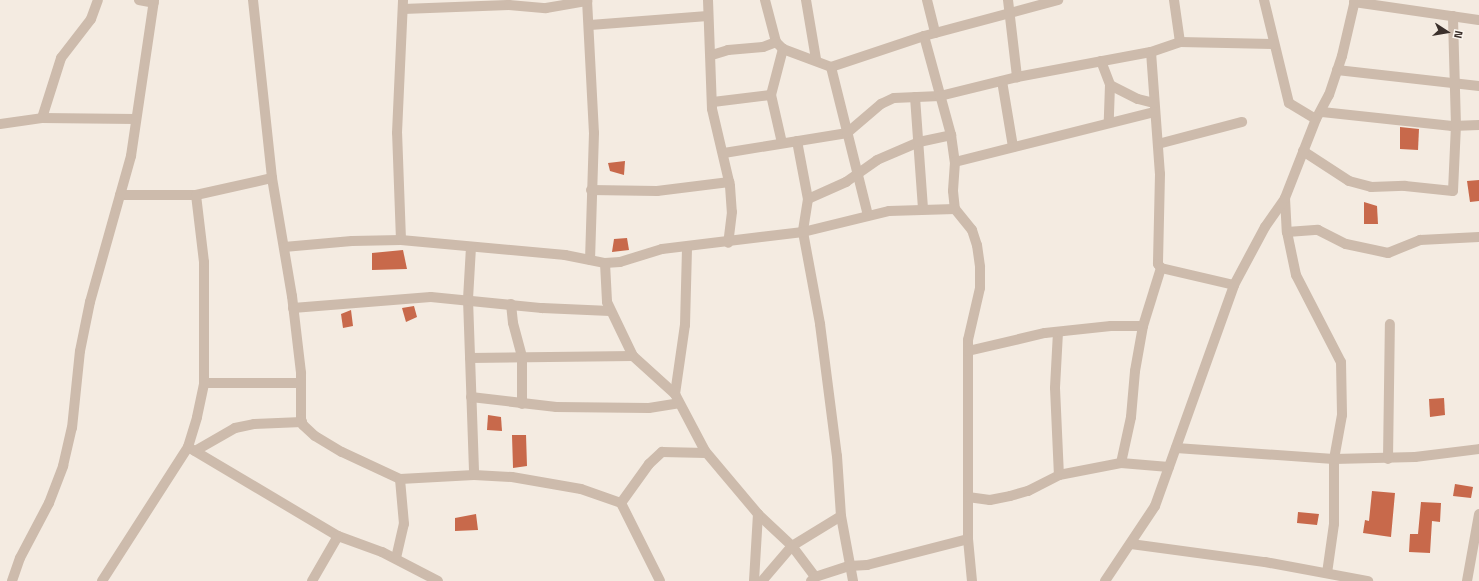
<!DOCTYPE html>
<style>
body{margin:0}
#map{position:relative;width:1479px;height:581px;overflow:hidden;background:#f4ebe1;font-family:"Titillium Web",sans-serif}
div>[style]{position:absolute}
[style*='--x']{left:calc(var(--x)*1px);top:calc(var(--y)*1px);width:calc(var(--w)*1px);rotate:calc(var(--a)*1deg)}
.building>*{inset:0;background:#c8694b}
.minor>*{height:10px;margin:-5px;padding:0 5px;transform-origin:5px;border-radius:5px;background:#cdbbac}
span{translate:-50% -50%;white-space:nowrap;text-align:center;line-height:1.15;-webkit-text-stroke:3px #fbf5ee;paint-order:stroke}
.north{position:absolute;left:1427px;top:12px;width:40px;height:40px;-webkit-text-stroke:3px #fbf5ee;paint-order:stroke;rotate:102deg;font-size:11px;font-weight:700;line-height:16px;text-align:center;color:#3b302b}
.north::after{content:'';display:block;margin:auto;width:14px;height:18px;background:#3b302b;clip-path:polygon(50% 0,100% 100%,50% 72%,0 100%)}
</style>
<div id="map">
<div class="building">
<div style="clip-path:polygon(1400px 127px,1419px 129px,1418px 150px,1400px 149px)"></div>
<div style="clip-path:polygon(625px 161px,624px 175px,610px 171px,608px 163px)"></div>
<div style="clip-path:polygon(1479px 180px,1479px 201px,1470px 202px,1467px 181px)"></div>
<div style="clip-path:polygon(1364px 202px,1377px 206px,1378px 224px,1364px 224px)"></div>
<div style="clip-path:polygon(627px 238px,629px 250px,612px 252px,614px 239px)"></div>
<div style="clip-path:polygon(403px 250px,407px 269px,372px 270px,372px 253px)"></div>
<div style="clip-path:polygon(414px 306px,417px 317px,406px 322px,402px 308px)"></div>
<div style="clip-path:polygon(351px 310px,353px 326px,343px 328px,341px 314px)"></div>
<div style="clip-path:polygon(1444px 398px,1445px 415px,1430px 417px,1429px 399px)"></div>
<div style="clip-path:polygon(488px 415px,501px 417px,502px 431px,487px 430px)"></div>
<div style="clip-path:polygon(512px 435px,526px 435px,527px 466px,513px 468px)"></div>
<div style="clip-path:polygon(1455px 484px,1473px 487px,1471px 498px,1453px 496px)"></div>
<div style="clip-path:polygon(1372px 491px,1395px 493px,1391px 537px,1363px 533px,1365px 520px,1369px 521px)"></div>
<div style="clip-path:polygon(1421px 502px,1441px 503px,1440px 522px,1432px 521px,1430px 553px,1409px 552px,1410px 534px,1418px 534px)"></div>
<div style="clip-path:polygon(1298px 512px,1319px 514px,1317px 525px,1297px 523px)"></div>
<div style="clip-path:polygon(476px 514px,478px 530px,455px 531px,455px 518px)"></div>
</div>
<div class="minor">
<div style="--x:139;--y:0;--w:15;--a:11"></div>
<div style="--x:253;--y:0;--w:179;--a:83.9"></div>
<div style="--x:272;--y:178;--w:120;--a:80.4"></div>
<div style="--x:292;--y:296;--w:78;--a:83.3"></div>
<div style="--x:301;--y:373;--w:46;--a:90"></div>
<div style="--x:301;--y:419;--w:6;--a:72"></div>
<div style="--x:303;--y:425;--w:16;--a:43"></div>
<div style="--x:315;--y:436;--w:31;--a:31"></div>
<div style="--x:342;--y:452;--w:64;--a:25"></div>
<div style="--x:400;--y:479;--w:74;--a:-3.1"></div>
<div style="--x:474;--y:475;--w:38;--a:3"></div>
<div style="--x:512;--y:477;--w:70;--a:9.9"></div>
<div style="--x:581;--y:489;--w:42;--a:19.3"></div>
<div style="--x:621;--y:503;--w:87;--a:63.4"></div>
<div style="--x:587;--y:0;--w:133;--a:87"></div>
<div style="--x:594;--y:133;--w:127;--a:91.8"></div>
<div style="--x:708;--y:0;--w:109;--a:87.9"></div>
<div style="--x:712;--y:109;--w:79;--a:76.8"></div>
<div style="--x:730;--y:186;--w:26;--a:86"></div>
<div style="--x:732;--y:212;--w:31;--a:97"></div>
<div style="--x:765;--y:0;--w:43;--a:75.3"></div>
<div style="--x:776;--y:42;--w:10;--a:45"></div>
<div style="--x:783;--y:49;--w:51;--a:20.6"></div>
<div style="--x:831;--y:67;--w:98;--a:-18.4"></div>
<div style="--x:924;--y:36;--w:139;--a:-15"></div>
<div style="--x:806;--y:0;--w:60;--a:80.4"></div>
<div style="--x:927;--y:0;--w:34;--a:76"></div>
<div style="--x:1008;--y:0;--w:78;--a:83.3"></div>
<div style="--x:1174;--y:0;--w:42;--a:81.9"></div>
<div style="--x:1264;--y:0;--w:106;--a:76.4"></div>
<div style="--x:1289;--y:103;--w:31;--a:31"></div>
<div style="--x:1354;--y:2;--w:126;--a:8.2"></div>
<div style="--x:403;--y:9;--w:106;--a:-2.2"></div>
<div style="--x:509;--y:5;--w:37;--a:5"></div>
<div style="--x:546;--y:8;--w:42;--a:-9.7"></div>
<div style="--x:590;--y:25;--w:118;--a:-4.4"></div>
<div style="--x:924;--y:36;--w:103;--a:74.7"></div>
<div style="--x:951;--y:135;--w:27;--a:82"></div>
<div style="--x:955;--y:162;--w:29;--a:94"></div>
<div style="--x:953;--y:191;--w:18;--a:84"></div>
<div style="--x:955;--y:209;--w:27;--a:51"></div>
<div style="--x:972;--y:230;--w:16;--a:72"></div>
<div style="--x:977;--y:245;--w:22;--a:82"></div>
<div style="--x:980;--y:267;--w:21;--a:90"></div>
<div style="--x:980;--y:288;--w:53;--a:103"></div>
<div style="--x:968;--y:340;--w:199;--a:90"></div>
<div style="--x:968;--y:539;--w:42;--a:84.6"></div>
<div style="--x:1151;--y:52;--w:122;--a:85.8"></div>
<div style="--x:1160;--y:174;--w:90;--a:91.3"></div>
<div style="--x:1158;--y:264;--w:5;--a:53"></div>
<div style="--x:1161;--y:268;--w:75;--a:13.1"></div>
<div style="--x:712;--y:55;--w:17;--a:-17"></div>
<div style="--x:728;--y:50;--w:35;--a:-5"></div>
<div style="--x:763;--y:47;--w:14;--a:-21"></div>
<div style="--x:1101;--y:61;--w:26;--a:69"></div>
<div style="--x:1110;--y:85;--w:37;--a:92"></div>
<div style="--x:831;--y:67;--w:153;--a:76"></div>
<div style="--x:1337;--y:70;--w:143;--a:6.4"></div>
<div style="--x:1002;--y:81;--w:67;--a:80.5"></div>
<div style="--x:1110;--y:85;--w:31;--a:27"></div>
<div style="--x:1138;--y:99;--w:16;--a:14"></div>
<div style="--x:915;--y:97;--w:111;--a:85.9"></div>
<div style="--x:713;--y:102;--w:58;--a:-6.9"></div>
<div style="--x:1322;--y:112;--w:131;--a:6.1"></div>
<div style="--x:1452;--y:126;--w:27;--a:-2"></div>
<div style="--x:42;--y:118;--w:63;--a:-72.4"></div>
<div style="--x:61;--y:58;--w:49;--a:-52.4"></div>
<div style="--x:91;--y:19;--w:20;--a:-70"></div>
<div style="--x:0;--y:124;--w:42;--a:-8.1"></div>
<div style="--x:42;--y:118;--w:93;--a:0.6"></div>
<div style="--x:797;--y:141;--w:59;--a:79.3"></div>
<div style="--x:808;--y:199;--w:33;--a:99"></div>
<div style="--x:803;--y:232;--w:94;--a:79.5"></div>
<div style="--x:820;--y:324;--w:133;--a:82.7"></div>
<div style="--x:837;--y:456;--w:60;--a:86.2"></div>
<div style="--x:841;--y:516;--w:66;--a:79.5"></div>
<div style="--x:782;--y:143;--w:49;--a:-102.9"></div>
<div style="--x:771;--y:95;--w:48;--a:-75.4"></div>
<div style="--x:1158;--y:144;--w:87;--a:-14.7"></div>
<div style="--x:1303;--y:151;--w:55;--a:33.1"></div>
<div style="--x:1349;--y:181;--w:23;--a:15"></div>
<div style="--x:1371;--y:187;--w:34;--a:-2"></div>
<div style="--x:1405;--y:186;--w:48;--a:5.9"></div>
<div style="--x:1453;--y:191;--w:65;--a:-87.4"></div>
<div style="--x:1456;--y:126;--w:110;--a:-91.6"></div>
<div style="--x:724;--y:153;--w:125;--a:-9.2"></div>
<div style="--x:847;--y:133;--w:45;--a:-40.5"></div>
<div style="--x:881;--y:104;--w:14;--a:-25"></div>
<div style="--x:894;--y:98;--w:46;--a:-2.5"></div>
<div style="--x:940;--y:96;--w:79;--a:-13.9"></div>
<div style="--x:1017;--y:77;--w:136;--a:-10.6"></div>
<div style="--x:1151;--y:52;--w:31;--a:-19"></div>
<div style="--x:1180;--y:42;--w:94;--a:1.2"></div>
<div style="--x:955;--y:162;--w:205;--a:-14.1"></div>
<div style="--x:591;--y:190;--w:66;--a:0.9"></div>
<div style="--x:657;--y:191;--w:73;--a:-7.1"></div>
<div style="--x:120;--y:195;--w:76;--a:0"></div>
<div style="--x:196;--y:195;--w:78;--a:-12.6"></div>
<div style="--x:1285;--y:198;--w:34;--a:87"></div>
<div style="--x:1287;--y:232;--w:44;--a:78.2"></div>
<div style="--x:1296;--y:275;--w:98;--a:62.7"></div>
<div style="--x:1341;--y:362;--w:53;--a:88.9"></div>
<div style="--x:1342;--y:415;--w:45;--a:100.3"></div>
<div style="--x:1334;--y:459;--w:65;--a:90"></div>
<div style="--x:1334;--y:524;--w:49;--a:98.1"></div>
<div style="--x:808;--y:199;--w:42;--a:-24.1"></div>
<div style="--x:846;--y:182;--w:38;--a:-35"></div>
<div style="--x:877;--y:160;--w:46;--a:-23.2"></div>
<div style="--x:919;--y:142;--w:33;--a:-12"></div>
<div style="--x:1287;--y:232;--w:31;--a:-4"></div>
<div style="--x:1318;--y:230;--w:31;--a:27"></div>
<div style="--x:1346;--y:244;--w:43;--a:12.1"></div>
<div style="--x:1388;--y:253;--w:35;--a:-22"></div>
<div style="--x:1420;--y:240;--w:59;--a:-2.9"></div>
<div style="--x:401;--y:240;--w:107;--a:-92.1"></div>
<div style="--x:397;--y:133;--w:133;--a:-87.4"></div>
<div style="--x:284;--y:247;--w:68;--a:-5"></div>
<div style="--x:352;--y:241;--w:49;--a:-1.2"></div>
<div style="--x:401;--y:240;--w:165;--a:5.2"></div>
<div style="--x:565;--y:255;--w:41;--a:11.3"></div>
<div style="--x:605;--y:263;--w:15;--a:-4"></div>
<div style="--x:620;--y:262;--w:44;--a:-17.2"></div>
<div style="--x:662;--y:249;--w:142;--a:-6.9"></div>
<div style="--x:803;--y:232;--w:89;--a:-13.7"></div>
<div style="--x:889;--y:211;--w:66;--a:-1.7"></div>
<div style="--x:471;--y:247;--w:52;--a:93.3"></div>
<div style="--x:468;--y:299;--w:176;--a:88"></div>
<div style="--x:605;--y:263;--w:39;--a:87"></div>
<div style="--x:607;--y:302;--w:60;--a:64.3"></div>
<div style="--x:633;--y:356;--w:57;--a:42.1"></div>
<div style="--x:675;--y:394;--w:64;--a:62.2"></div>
<div style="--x:705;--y:451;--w:82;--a:49.9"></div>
<div style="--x:758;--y:514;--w:47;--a:43.3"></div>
<div style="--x:792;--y:546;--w:39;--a:53"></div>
<div style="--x:511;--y:304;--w:19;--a:84"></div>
<div style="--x:513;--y:323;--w:35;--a:75"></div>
<div style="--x:522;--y:357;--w:47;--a:90"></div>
<div style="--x:293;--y:308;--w:138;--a:-4.6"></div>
<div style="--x:431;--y:297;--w:112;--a:5.7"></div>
<div style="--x:542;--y:308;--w:68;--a:2.5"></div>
<div style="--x:1058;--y:332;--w:56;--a:93.1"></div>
<div style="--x:1055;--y:388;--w:87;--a:87.4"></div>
<div style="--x:968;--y:351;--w:79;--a:-13.2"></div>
<div style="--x:1045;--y:333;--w:66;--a:-6.1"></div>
<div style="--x:1111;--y:326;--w:32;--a:0"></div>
<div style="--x:470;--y:358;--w:163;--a:-0.7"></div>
<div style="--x:204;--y:383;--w:97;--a:0"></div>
<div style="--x:675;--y:394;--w:70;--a:-81.8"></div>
<div style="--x:685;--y:325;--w:78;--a:-88.5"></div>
<div style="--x:471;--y:397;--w:86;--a:6.7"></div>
<div style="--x:556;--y:407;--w:93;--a:0.6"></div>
<div style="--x:649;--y:408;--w:30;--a:-9"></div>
<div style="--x:188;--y:447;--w:174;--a:30.7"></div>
<div style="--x:338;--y:536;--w:47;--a:20"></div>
<div style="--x:382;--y:552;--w:63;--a:27.4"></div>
<div style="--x:1176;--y:448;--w:158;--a:4"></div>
<div style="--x:1334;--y:459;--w:81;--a:-1.4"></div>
<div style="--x:1415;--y:457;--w:64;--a:-7.1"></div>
<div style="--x:195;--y:451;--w:46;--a:-29.9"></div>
<div style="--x:235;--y:428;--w:19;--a:-12"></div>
<div style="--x:254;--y:424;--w:48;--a:-2.4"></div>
<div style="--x:1388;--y:459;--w:135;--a:-89.2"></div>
<div style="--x:1121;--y:463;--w:47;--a:-77.7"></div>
<div style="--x:1131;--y:417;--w:46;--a:-85"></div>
<div style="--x:1135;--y:371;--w:46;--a:-79.9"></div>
<div style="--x:1143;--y:326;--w:61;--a:-72.8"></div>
<div style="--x:968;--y:497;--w:22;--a:8"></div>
<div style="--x:990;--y:500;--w:20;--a:-11"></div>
<div style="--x:1010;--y:496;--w:19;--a:-16"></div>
<div style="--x:1028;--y:491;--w:35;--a:-27"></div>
<div style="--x:1059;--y:475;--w:63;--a:-11"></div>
<div style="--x:1121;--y:463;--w:48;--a:4.8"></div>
<div style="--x:621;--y:503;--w:48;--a:-54.3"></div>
<div style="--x:649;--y:464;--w:18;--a:-43"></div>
<div style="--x:662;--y:452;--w:44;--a:1.3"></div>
<div style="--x:1131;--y:544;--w:135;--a:7.7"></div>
<div style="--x:1265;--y:562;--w:105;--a:10.5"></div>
<div style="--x:396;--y:558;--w:35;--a:-77"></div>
<div style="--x:404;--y:524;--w:45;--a:-95.1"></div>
<div style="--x:12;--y:581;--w:24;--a:-71"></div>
<div style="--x:20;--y:558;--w:62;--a:-62.2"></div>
<div style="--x:49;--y:503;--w:40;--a:-69"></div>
<div style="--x:63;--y:466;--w:39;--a:-77"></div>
<div style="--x:72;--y:428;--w:77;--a:-84.1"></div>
<div style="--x:80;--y:351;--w:50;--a:-78.5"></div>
<div style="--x:90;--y:302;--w:152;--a:-74.3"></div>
<div style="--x:131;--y:156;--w:158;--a:-81.6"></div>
<div style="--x:102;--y:581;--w:159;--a:-57.3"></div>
<div style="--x:188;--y:447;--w:31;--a:-73"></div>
<div style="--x:197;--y:417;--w:35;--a:-78"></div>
<div style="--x:204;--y:383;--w:121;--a:-90"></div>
<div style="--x:204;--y:262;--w:67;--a:-96.8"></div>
<div style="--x:312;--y:581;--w:52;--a:-60"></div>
<div style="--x:754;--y:581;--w:67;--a:-86.6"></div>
<div style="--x:762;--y:581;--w:46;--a:-49.4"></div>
<div style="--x:792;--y:546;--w:57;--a:-31.5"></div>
<div style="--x:811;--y:581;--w:6;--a:-45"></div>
<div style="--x:815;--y:577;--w:36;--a:-18"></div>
<div style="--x:849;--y:566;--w:18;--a:-3"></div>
<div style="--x:867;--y:565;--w:104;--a:-14.4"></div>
<div style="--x:1105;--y:581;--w:90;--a:-56.3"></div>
<div style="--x:1155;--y:506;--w:235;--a:-70.3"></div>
<div style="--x:1234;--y:285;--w:66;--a:-61.9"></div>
<div style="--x:1265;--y:227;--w:35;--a:-55"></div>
<div style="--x:1285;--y:198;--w:85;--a:-68.6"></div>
<div style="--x:1316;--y:119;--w:27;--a:-62"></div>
<div style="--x:1329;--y:95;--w:41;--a:-71.6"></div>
<div style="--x:1342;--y:56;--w:57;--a:-76.9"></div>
<div style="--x:1467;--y:581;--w:68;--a:-79.8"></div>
</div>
<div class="north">N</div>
</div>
